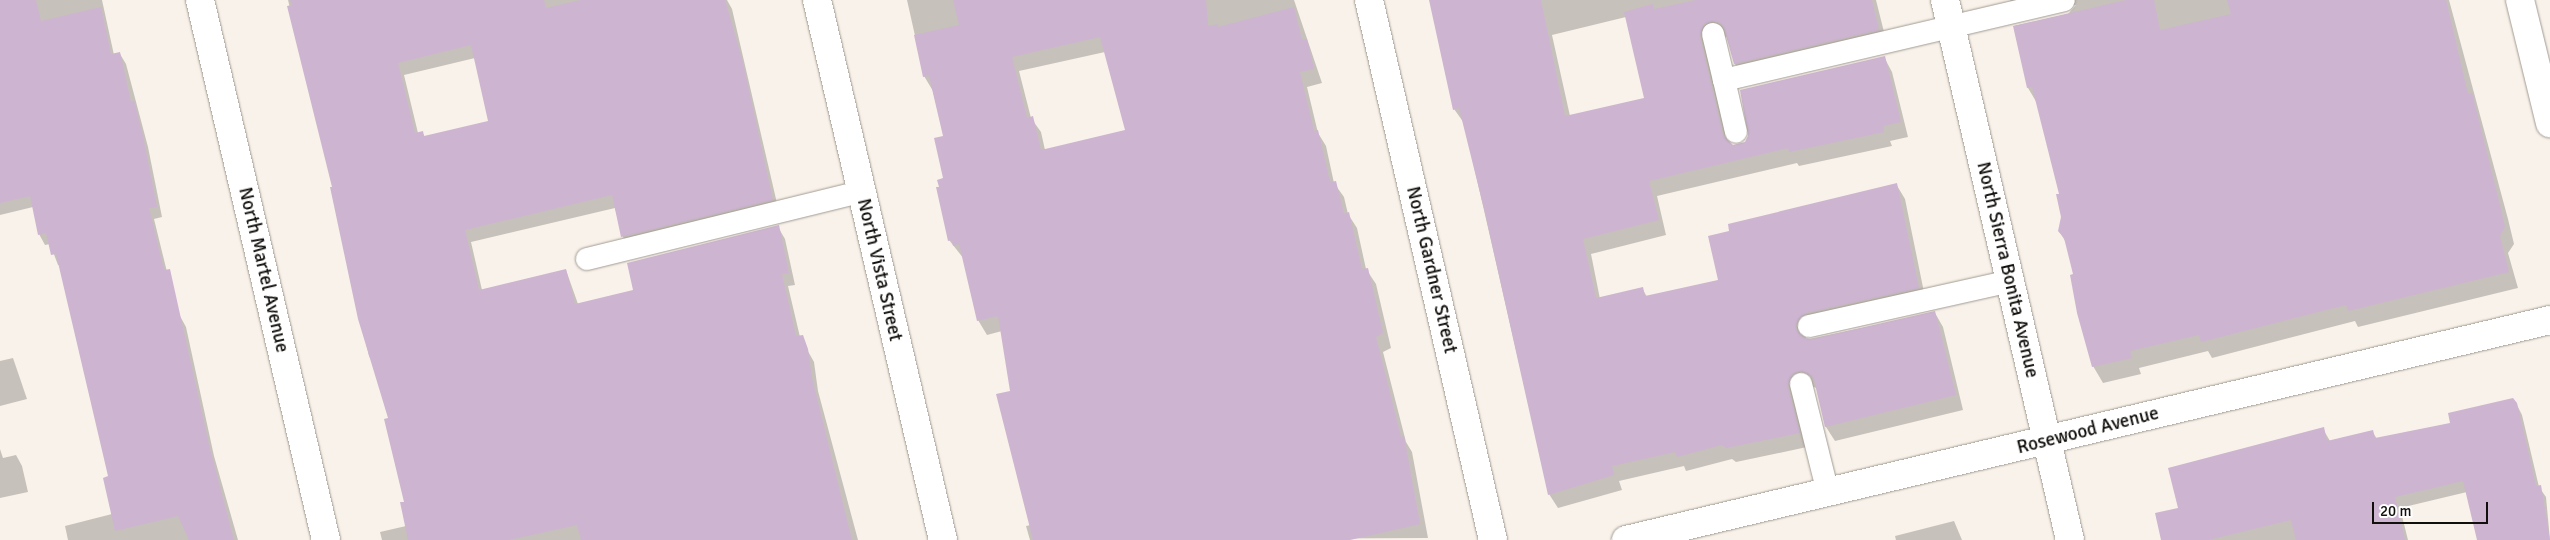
<!DOCTYPE html>
<style>
body{margin:0}
#map{position:relative;width:2550px;height:540px;overflow:hidden;background:#f9f2ea;font-family:Signika,sans-serif}
div>[style]{position:absolute}
[style*='--x']{left:calc(var(--x)*1px);top:calc(var(--y)*1px);width:calc(var(--w)*1px);rotate:calc(var(--a)*1deg)}
.shadow>*{inset:0;background:#0003}
.building>*{inset:0;background:#cdb4d1}
.roads{filter:drop-shadow(0 0 1px #a19b93) drop-shadow(0 0 1px #a19b93)}
.service>*{height:22px;margin:-11px;padding:0 11px;transform-origin:11px;border-radius:11px;background:#fff}
.minor>*{height:28px;margin:-14px;padding:0 14px;transform-origin:14px;border-radius:14px;background:#fff}
span{translate:-50% -50%;white-space:nowrap;text-align:center;line-height:1.15;-webkit-text-stroke:5px #fff;paint-order:stroke}
.street-label{font-size:19px;color:#110f0c}
.scale{position:absolute;left:2372px;top:502px;width:116px;height:22px;box-sizing:border-box;border:2px solid #110f0c;border-top:0;padding-left:6px;font-size:15px;line-height:18px;white-space:nowrap;color:#110f0c;-webkit-text-stroke:4px #fff;paint-order:stroke}
</style>
<div id="map">
<div class="shadow">
<div style="clip-path:polygon(0 0,102px 0,114px 55px,120px 54px,126px 64px,148px 147px,162px 217px,154px 219px,168px 276px,58px 265px,50px 244px,45px 245px,39px 234px,33px 207px,0 215px)"></div>
<div style="clip-path:polygon(evenodd,288px 0,727px 0,732px 9px,779px 212px,629px 249px,623px 237px,615px 208px,471px 242px,482px 290px,566px 270px,578px 304px,634px 291px,778px 227px,785px 239px,795px 285px,788px 286px,800px 337px,814px 362px,818px 391px,858px 540px,382px 540px,380px 532px,406px 526px,405px 503px,390px 419px,375px 367px,369px 356px,331px 188px,334px 188px,288px 0,475px 58px,490px 122px,425px 137px,422px 132px,418px 133px,404px 75px,475px 58px)"></div>
<div style="clip-path:polygon(evenodd,907px 0,1294px 0,1322px 83px,1307px 87px,1318px 133px,1326px 146px,1334px 183px,1344px 197px,1348px 214px,1357px 228px,1366px 269px,1376px 284px,1391px 348px,1383px 352px,1406px 442px,1412px 452px,1428px 538px,1030px 540px,1026px 526px,1031px 525px,1002px 331px,987px 335px,978px 320px,964px 259px,949px 240px,944px 137px,933px 91px,924px 76px,907px 0,1105px 52px,1126px 131px,1045px 150px,1041px 132px,1031px 118px,1019px 71px,1105px 52px)"></div>
<div style="clip-path:polygon(evenodd,1431px 0,1876px 0,1887px 44px,1743px 78px,1735px 64px,1727px 37px,1712px 39px,1708px 52px,1729px 143px,1732px 146px,1745px 143px,1884px 57px,1892px 72px,1908px 137px,1890px 141px,1892px 146px,1799px 166px,1797px 163px,1657px 196px,1666px 235px,1591px 254px,1600px 299px,1642px 288px,1647px 297px,1720px 280px,1896px 184px,1905px 199px,1926px 302px,1814px 327px,1804px 340px,1935px 313px,1943px 327px,1963px 410px,1835px 441px,1826px 427px,1817px 388px,1807px 385px,1807px 447px,1736px 462px,1732px 459px,1686px 471px,1684px 466px,1619px 481px,1622px 490px,1558px 508px,1549px 494px,1464px 123px,1454px 109px,1431px 0,1626px 17px,1646px 99px,1570px 116px,1552px 35px,1626px 17px)"></div>
<div style="clip-path:polygon(2010px 0,2449px 0,2508px 219px,2514px 244px,2508px 253px,2518px 288px,2358px 327px,2355px 321px,2212px 358px,2208px 351px,2139px 368px,2141px 374px,2103px 383px,2093px 366px,2067px 244px,2059px 231px,2063px 217px,2060px 195px,2037px 103px,2028px 88px,2014px 26px,2068px 14px,2076px 5px,2019px 16px)"></div>
<div style="clip-path:polygon(180px 316px,186px 327px,214px 456px,238px 540px,68px 540px,65px 526px,112px 514px,110px 477px)"></div>
<div style="clip-path:polygon(13px 358px,27px 399px,0 406px,0 361px)"></div>
<div style="clip-path:polygon(2516px 403px,2522px 415px,2539px 487px,2546px 497px,2550px 540px,2478px 540px,2467px 492px,2400px 508px,2408px 540px,2163px 540px,2179px 509px,2323px 429px,2330px 441px,2372px 431px,2377px 439px,2452px 424px)"></div>
<div style="clip-path:polygon(0 449px,3px 458px,16px 455px,22px 466px,28px 492px,0 498px)"></div>
<div style="clip-path:polygon(1954px 521px,1962px 540px,1896px 540px,1895px 536px)"></div>
</div>
<div class="building">
<div style="clip-path:polygon(0 0,36px 0,41px 21px,101px 7px,111px 54px,120px 52px,131px 102px,134px 101px,143px 136px,157px 207px,149px 208px,164px 270px,170px 269px,209px 445px,234px 540px,189px 540px,178px 516px,115px 531px,103px 478px,108px 476px,56px 254px,51px 255px,46px 233px,38px 235px,30px 196px,0 203px)"></div>
<div style="clip-path:polygon(evenodd,290px 0,544px 0,546px 8px,581px 0,725px 0,742px 59px,773px 200px,621px 237px,612px 195px,465px 230px,479px 290px,566px 269px,575px 304px,633px 290px,627px 263px,779px 225px,789px 273px,782px 274px,796px 336px,803px 335px,808px 349px,812px 378px,852px 540px,581px 540px,577px 525px,509px 540px,408px 540px,400px 502px,404px 502px,384px 419px,388px 418px,358px 319px,330px 187px,332px 187px,287px 6px,292px 5px,290px 0,471px 45px,488px 121px,424px 136px,423px 131px,415px 133px,398px 63px,471px 45px)"></div>
<div style="clip-path:polygon(evenodd,953px 0,1206px 0,1208px 26px,1218px 24px,1218px 27px,1294px 7px,1302px 40px,1307px 39px,1314px 69px,1300px 72px,1314px 131px,1318px 130px,1330px 182px,1336px 181px,1344px 214px,1349px 212px,1362px 269px,1368px 268px,1383px 333px,1376px 337px,1401px 437px,1404px 436px,1420px 524px,1350px 540px,1033px 540px,996px 394px,1010px 391px,998px 316px,977px 321px,959px 244px,953px 246px,952px 240px,948px 241px,936px 187px,939px 187px,937px 180px,943px 178px,934px 138px,943px 136px,929px 76px,923px 77px,914px 35px,959px 25px,953px 0,1100px 37px,1125px 130px,1041px 150px,1033px 116px,1027px 118px,1012px 57px,1100px 37px)"></div>
<div style="clip-path:polygon(1429px 0,1541px 0,1565px 116px,1644px 98px,1624px 12px,1653px 4px,1654px 9px,1696px 0,1872px 0,1879px 30px,1734px 64px,1723px 25px,1716px 21px,1704px 24px,1700px 37px,1723px 135px,1733px 145px,1745px 142px,1748px 136px,1740px 90px,1885px 56px,1901px 122px,1883px 126px,1884px 132px,1789px 152px,1788px 148px,1649px 181px,1659px 220px,1583px 239px,1596px 298px,1643px 287px,1645px 296px,1718px 280px,1708px 236px,1729px 231px,1728px 224px,1897px 183px,1919px 288px,1806px 313px,1797px 322px,1796px 329px,1805px 338px,1812px 339px,1935px 311px,1956px 395px,1825px 427px,1814px 380px,1810px 375px,1798px 371px,1792px 375px,1788px 387px,1800px 433px,1726px 448px,1722px 445px,1677px 457px,1675px 452px,1612px 466px,1614px 475px,1548px 495px,1485px 213px,1459px 108px,1453px 110px)"></div>
<div style="clip-path:polygon(2126px 0,2154px 0,2160px 30px,2231px 14px,2227px 0,2446px 0,2468px 94px,2472px 93px,2499px 201px,2505px 227px,2500px 236px,2509px 272px,2348px 311px,2346px 305px,2201px 342px,2199px 335px,2130px 351px,2132px 358px,2092px 367px,2077px 313px,2070px 275px,2073px 274px,2064px 238px,2058px 231px,2061px 217px,2056px 194px,2059px 194px,2032px 87px,2027px 88px,2013px 26px)"></div>
<div style="clip-path:polygon(2513px 398px,2517px 403px,2536px 486px,2541px 485px,2550px 540px,2477px 540px,2463px 481px,2395px 497px,2405px 540px,2296px 540px,2291px 520px,2208px 540px,2161px 540px,2155px 513px,2178px 508px,2168px 468px,2324px 427px,2327px 441px,2373px 430px,2375px 438px,2450px 423px,2448px 413px)"></div>
</div>
<div class="roads">
<div class="service">
<div style="--x:1713;--y:34;--w:47;--a:76.6"></div>
<div style="--x:1724;--y:80;--w:349;--a:-13.2"></div>
<div style="--x:1724;--y:80;--w:53;--a:77"></div>
<div style="--x:587;--y:259;--w:281;--a:-13.8"></div>
<div style="--x:1809;--y:326;--w:206;--a:-12.6"></div>
<div style="--x:1801;--y:384;--w:112;--a:76.1"></div>
</div>
<div class="minor">
<div style="--x:200;--y:0;--w:555;--a:76.87"></div>
<div style="--x:817;--y:0;--w:555;--a:76.87"></div>
<div style="--x:1369;--y:0;--w:554;--a:77.07"></div>
<div style="--x:1945;--y:0;--w:554;--a:76.97"></div>
<div style="--x:2520;--y:0;--w:127;--a:76.3"></div>
<div style="--x:1626;--y:540;--w:950;--a:-13.39"></div>
</div>
</div>
<div class="street-label">
<span style="left:263px;top:270px;rotate:77deg">North Martel Avenue</span>
<span style="left:879px;top:270px;rotate:77deg">North Vista Street</span>
<span style="left:1431px;top:270px;rotate:77deg">North Gardner Street</span>
<span style="left:2007px;top:270px;rotate:77deg">North Sierra Bonita Avenue</span>
<span style="left:2088px;top:431px;rotate:-14deg">Rosewood Avenue</span>
</div>
<div class="scale">20 m</div>
</div>
